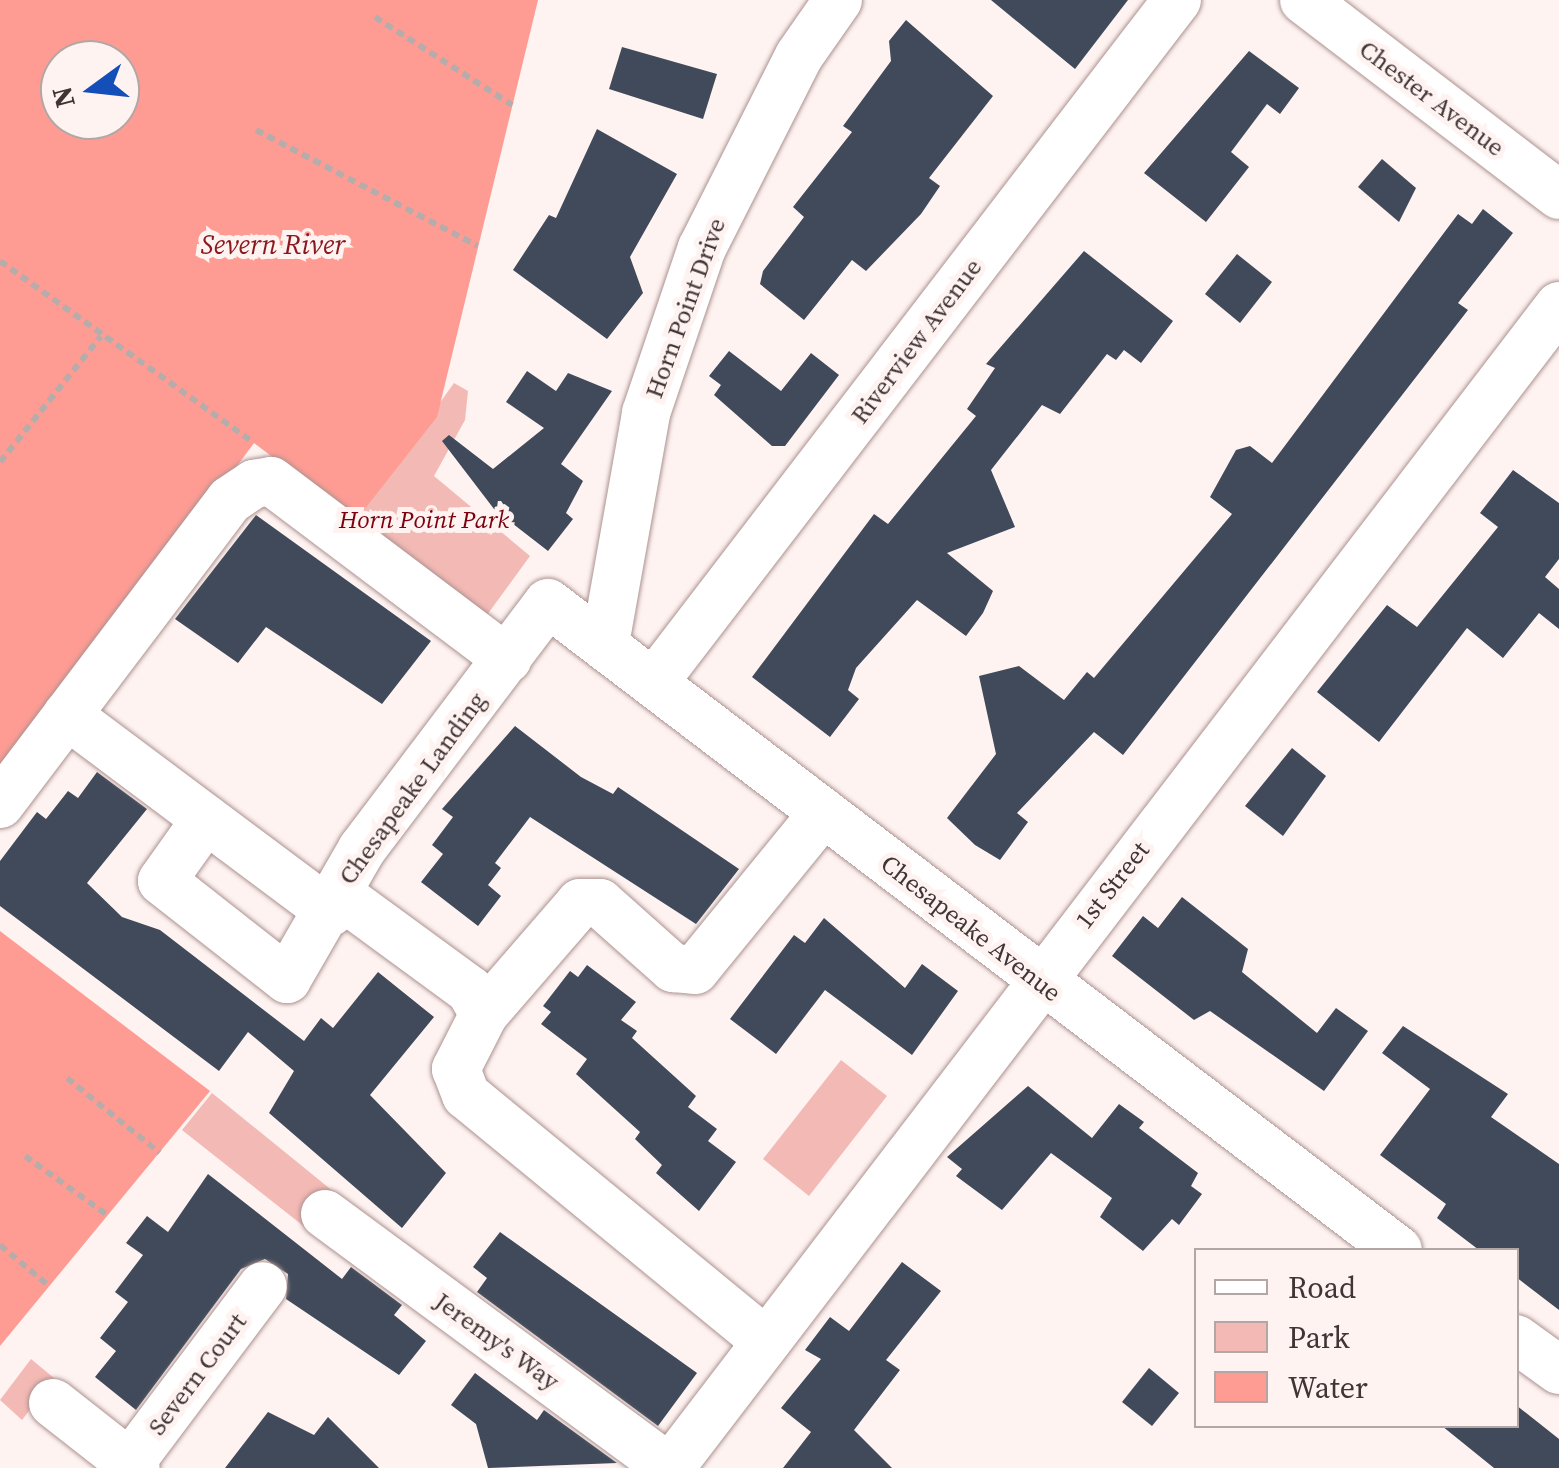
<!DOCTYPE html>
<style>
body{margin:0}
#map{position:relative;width:1559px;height:1468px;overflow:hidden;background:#fef3f1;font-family:"Source Serif 4",serif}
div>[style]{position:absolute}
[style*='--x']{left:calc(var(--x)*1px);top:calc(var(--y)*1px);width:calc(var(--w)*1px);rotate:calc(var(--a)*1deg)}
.green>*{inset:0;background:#f3b9b4}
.water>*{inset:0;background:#fe9c94}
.building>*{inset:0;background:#404a5a}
.path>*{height:6px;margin-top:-3px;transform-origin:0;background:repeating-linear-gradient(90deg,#b7acaa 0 8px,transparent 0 13px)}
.roads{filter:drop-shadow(0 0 2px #ac9290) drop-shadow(0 0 2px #ac9290)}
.minor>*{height:48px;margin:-24px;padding:0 24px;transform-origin:24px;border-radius:24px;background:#fff}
span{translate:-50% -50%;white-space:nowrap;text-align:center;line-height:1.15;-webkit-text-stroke:10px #fef3f1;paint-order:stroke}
.street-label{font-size:25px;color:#403534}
.park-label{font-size:25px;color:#7b010f;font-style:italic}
.water-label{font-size:28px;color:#8a181d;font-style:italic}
.legend{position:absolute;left:1194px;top:1248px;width:325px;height:180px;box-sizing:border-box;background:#fef3f1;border:2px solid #b2a7a5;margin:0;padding:12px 18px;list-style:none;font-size:30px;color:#403534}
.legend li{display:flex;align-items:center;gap:20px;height:50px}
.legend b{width:50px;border:2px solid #b2a7a5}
.north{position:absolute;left:40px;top:40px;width:100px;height:100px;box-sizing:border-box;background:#fef3f1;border:2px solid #b2a7a5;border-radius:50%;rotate:255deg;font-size:28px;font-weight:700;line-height:40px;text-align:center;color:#403534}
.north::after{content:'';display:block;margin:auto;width:35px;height:45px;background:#134eb9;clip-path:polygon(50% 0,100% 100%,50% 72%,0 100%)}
</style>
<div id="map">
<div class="green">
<div style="clip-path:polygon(454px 383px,468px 391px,465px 420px,434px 476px,530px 556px,487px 615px,356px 520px)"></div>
<div style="clip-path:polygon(841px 1060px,887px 1096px,809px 1196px,763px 1159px)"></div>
<div style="clip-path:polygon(212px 1093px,334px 1192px,306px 1228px,182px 1130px)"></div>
<div style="clip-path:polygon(31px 1359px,54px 1378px,22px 1420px,0 1400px)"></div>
</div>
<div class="water">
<div style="clip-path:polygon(evenodd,0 0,538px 0,437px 417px,356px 520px,254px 443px,0 787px,0 0,60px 60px,120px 60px,120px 120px,60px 120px,60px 60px)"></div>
<div style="clip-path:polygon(0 931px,210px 1091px,0 1346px)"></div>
</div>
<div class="building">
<div style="clip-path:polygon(991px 0,1128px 0,1075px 69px)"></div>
<div style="clip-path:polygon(906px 20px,993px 96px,929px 178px,940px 186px,921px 214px,866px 271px,852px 260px,804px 320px,760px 284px,763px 271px,804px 217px,793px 207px,852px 132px,843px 126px,891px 61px,889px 41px)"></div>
<div style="clip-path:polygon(622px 47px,717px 74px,703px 119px,609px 89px)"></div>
<div style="clip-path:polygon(1249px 51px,1299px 88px,1280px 114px,1267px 104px,1231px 152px,1249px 167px,1206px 222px,1144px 173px)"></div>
<div style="clip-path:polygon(597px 129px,677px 174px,630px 257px,643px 293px,607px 339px,513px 270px,549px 215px,556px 218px)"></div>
<div style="clip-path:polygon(1382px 159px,1416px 188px,1399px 222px,1358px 187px)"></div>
<div style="clip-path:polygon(1483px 209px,1513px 233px,1458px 303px,1468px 310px,1123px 755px,1094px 732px,1017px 813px,1028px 822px,1000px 860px,975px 845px,947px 818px,996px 754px,979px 676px,1019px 666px,1064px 700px,1087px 672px,1094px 678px,1232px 514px,1210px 497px,1236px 450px,1250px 446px,1272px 463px,1458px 214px,1472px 224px)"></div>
<div style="clip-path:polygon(1084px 251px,1173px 321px,1141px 363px,1124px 350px,1116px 360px,1107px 354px,1060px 414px,1042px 405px,991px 470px,1015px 527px,947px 553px,993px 591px,983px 613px,966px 636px,917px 600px,856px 668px,848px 690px,859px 699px,830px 737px,752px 677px,874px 514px,888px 524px,976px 416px,967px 409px,995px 368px,986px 364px)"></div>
<div style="clip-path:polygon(1237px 254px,1272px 282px,1240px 323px,1205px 294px)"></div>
<div style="clip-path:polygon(729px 351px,781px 391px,811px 353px,839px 375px,785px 446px,772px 446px,714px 395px,721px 385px,709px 376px)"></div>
<div style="clip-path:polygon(527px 371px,556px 391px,568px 373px,612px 391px,561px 464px,583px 481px,566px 513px,573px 519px,548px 551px,494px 509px,442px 441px,449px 435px,493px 469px,544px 428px,506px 402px)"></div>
<div style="clip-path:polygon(1513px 470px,1559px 503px,1559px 559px,1545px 577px,1559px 589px,1559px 629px,1539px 613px,1503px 658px,1467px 628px,1379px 742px,1317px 692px,1387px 605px,1417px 627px,1498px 527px,1480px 513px)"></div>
<div style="clip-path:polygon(256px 515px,431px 641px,382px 704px,266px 627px,238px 663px,175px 619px)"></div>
<div style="clip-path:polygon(515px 726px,581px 777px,613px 794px,618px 787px,739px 869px,696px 924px,530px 817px,495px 863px,501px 868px,488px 885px,501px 896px,478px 926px,421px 882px,443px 854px,432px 845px,453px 817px,442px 809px)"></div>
<div style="clip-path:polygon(1292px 748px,1326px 776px,1283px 836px,1245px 806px)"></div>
<div style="clip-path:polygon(97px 772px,147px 809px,87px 883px,122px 917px,160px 930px,304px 1041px,321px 1018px,333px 1028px,378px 972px,434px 1017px,370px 1095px,446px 1173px,402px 1228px,269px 1113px,294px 1071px,248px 1032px,219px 1071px,0 906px,0 861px,37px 812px,46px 819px,68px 791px,78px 798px)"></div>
<div style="clip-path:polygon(1182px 897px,1248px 949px,1242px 972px,1317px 1033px,1336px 1008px,1368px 1031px,1324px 1091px,1210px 1011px,1194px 1020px,1112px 956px,1143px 916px,1158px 928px)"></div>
<div style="clip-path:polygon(824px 918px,905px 988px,922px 964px,958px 991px,912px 1055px,825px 990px,776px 1054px,730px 1019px,794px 935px,805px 943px)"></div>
<div style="clip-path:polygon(587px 965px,636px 1002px,621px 1020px,637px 1031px,632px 1038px,696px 1096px,688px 1107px,717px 1129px,708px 1141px,736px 1162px,699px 1211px,656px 1173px,662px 1165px,635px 1139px,640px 1132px,576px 1074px,587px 1059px,541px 1024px,551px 1012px,543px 1006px,570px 971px,578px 977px)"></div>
<div style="clip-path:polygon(1403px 1026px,1508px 1094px,1491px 1117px,1559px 1164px,1559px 1310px,1516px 1277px,1516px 1250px,1479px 1250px,1437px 1218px,1446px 1204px,1380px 1155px,1430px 1089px,1382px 1053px)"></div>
<div style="clip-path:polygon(1028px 1086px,1092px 1138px,1119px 1104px,1144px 1122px,1139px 1128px,1198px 1173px,1191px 1186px,1202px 1194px,1179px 1225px,1172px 1219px,1143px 1251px,1100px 1217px,1112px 1198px,1051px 1153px,1002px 1210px,956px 1176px,962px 1169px,947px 1157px)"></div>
<div style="clip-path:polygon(208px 1174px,342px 1279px,351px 1267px,402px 1305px,394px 1315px,426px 1341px,399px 1375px,286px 1299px,288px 1274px,265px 1259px,241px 1269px,136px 1410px,95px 1377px,116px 1351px,100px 1338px,128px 1302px,115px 1292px,143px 1255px,126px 1243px,147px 1216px,168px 1232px)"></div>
<div style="clip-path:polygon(500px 1232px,697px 1373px,658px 1426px,477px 1292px,487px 1278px,473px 1267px)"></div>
<div style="clip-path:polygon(902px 1262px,941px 1291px,886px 1360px,900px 1370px,854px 1430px,892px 1468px,783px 1468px,811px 1432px,781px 1408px,821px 1359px,805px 1350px,830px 1317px,849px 1331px)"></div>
<div style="clip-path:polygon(1149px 1368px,1179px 1393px,1152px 1426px,1122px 1402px)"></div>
<div style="clip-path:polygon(475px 1373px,537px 1420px,544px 1410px,617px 1463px,488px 1468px,476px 1424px,451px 1405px)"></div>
<div style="clip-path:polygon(1516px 1405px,1559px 1439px,1559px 1468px,1494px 1468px,1442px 1426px,1516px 1426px)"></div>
<div style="clip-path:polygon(268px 1412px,314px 1435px,328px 1417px,379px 1468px,225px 1468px)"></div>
</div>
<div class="path">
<div style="--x:375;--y:17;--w:163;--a:32.7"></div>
<div style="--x:256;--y:130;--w:250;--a:27.6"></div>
<div style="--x:0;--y:261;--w:312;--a:35.6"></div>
<div style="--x:0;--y:462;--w:161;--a:-51.3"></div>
<div style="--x:67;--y:1078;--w:119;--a:38.9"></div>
<div style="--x:25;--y:1156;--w:101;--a:35.7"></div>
<div style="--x:0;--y:1245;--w:64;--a:39.9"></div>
</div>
<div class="roads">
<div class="minor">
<div style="--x:1304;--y:0;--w:321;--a:37.4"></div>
<div style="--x:605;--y:644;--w:235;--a:-79.9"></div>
<div style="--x:646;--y:413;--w:174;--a:-71.3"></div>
<div style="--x:702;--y:248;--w:215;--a:-63.2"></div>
<div style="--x:799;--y:56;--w:68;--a:-55.1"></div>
<div style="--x:655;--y:681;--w:858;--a:-52.53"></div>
<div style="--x:67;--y:715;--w:329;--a:36.8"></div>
<div style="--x:0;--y:804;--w:381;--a:-52.9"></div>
<div style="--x:230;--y:500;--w:29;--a:-34"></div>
<div style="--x:254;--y:484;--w:17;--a:-10"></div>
<div style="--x:271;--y:481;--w:296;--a:37"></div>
<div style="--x:206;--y:819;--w:76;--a:125.4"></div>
<div style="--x:162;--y:881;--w:159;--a:38.1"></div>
<div style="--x:287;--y:979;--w:150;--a:-60"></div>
<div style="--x:362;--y:849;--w:308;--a:-52.9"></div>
<div style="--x:548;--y:603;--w:1068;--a:37.28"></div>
<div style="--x:336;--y:892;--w:166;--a:36.2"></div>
<div style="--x:470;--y:990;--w:28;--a:60"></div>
<div style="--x:484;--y:1014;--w:62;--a:117"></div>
<div style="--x:456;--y:1069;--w:28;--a:69"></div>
<div style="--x:466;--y:1095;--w:388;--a:39.4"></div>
<div style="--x:484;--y:1014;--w:147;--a:-49.1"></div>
<div style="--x:580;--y:903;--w:20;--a:0"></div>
<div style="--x:600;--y:903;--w:98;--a:41.7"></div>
<div style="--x:673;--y:968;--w:22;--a:5"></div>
<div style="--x:695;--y:970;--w:203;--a:-50.8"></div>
<div style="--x:325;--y:1214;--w:428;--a:36.4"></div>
<div style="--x:1516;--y:1339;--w:53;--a:35.8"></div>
<div style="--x:53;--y:1403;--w:105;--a:38.1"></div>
<div style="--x:130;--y:1463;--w:221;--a:-53.1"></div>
<div style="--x:670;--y:1468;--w:1463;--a:-52.58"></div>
</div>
</div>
<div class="street-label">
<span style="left:1432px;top:98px;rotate:37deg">Chester Avenue</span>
<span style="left:685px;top:308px;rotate:-70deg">Horn Point Drive</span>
<span style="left:916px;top:341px;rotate:-53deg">Riverview Avenue</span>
<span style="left:412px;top:788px;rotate:-54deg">Chesapeake Landing</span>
<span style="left:1112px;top:885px;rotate:-52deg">1st Street</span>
<span style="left:971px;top:928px;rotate:38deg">Chesapeake Avenue</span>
<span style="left:497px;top:1341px;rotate:36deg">Jeremy's Way</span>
<span style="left:197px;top:1374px;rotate:-53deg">Severn Court</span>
</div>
<div class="park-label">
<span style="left:424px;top:519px">Horn Point Park</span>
</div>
<div class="water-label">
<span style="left:273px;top:244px">Severn River</span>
</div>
<ul class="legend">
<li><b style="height:12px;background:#fff"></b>Road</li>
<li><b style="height:28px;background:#f3b9b4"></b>Park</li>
<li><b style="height:28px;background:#fe9c94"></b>Water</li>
</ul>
<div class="north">N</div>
</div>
